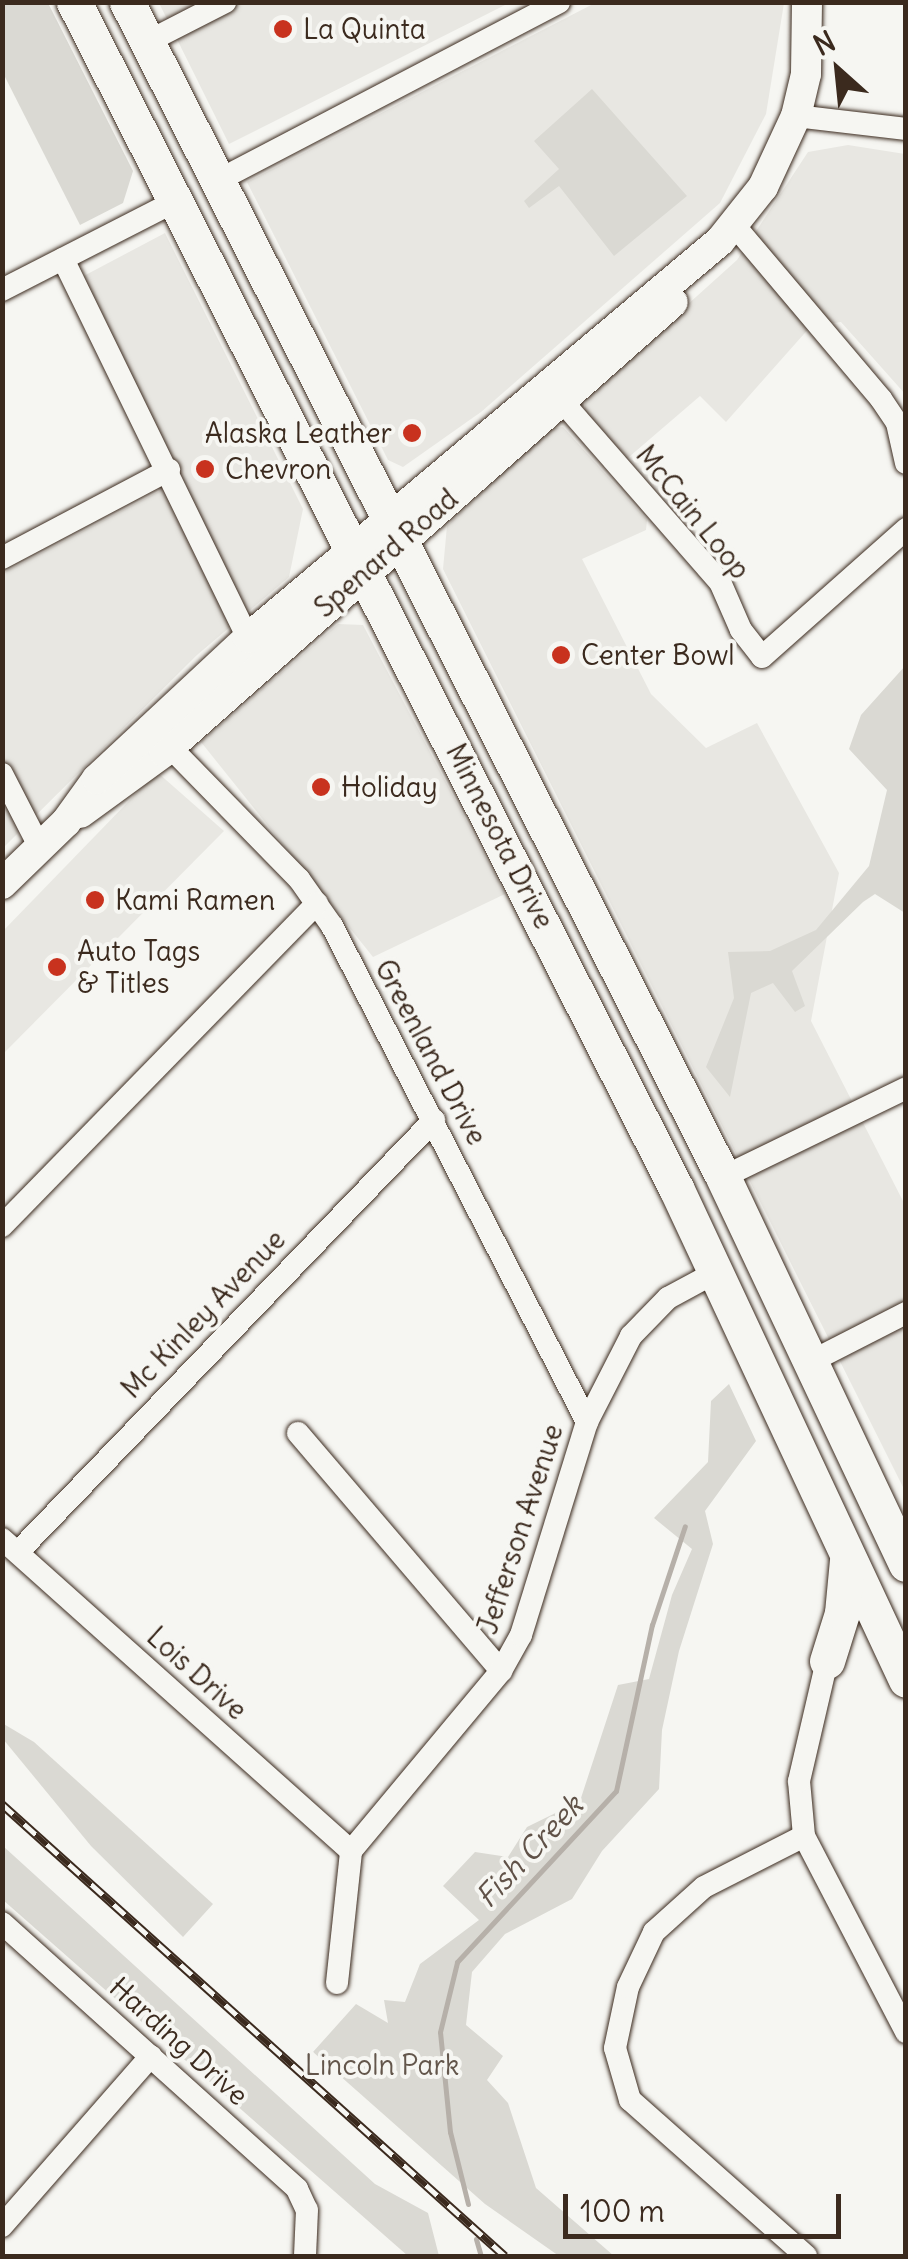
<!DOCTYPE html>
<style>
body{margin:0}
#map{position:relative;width:908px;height:2259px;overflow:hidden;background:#f6f6f2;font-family:Delius,sans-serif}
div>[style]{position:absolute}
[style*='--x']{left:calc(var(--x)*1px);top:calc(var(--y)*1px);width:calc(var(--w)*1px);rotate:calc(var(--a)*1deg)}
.built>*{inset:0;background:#e8e7e2}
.green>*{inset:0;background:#dad9d3}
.stream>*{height:5px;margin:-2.5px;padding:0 2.5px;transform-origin:2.5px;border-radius:2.5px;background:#b6b0a9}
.roads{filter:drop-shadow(0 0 2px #3b2a1e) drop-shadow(0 0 2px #3b2a1e)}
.street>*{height:22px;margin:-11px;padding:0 11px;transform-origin:11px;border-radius:11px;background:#f6f6f2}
.secondary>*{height:30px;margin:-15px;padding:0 15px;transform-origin:15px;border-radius:15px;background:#f6f6f2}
.primary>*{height:35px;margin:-17.5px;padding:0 17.5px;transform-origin:17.5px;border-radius:17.5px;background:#f6f6f2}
.rail>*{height:9px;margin-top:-4.5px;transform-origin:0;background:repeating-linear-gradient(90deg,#f6f6f2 0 15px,#3b2a1e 0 30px);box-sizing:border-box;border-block:2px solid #3b2a1e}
.dots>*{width:28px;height:28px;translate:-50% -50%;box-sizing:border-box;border:5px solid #f6f6f2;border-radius:50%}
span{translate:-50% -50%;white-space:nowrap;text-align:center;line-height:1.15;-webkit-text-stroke:8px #f6f6f2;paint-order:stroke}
.poi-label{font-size:28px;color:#3b2a1e}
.left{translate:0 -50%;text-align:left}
.right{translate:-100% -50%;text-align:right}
.street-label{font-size:28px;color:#3b2a1e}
.park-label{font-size:28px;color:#63564b}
.water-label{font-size:30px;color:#605248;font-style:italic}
.frame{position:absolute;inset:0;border:5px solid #3b2a1e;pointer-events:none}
.north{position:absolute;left:788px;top:20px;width:100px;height:100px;-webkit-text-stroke:8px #f6f6f2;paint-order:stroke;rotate:333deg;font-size:28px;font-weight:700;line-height:40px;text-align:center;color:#3b2a1e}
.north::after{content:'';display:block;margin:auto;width:35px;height:45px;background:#3b2a1e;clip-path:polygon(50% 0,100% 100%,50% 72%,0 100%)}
.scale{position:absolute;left:563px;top:2194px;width:278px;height:45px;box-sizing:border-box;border:5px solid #3b2a1e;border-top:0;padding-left:12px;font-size:30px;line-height:35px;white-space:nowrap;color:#3b2a1e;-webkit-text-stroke:8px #f6f6f2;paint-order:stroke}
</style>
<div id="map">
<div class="built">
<div style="clip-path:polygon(159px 3px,509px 3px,229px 144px)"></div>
<div style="clip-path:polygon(595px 3px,784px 3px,766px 114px,720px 203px,481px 412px,403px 467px,388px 460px,247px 182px)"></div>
<div style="clip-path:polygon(848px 145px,905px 154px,906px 395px,841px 322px,811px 326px,726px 422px,700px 396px,622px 463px,584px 417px,586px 396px,737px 260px,808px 152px)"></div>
<div style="clip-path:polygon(165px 233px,303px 509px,289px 577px,197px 655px,3px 848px,3px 573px,179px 481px,78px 279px)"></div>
<div style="clip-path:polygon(563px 427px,647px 520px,646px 530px,582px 559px,651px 694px,706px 748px,757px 723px,839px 873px,811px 1021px,905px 1205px,905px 1491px,443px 569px,447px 526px,549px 429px)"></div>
<div style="clip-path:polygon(338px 624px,363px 625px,505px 894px,373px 957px,201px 742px)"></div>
<div style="clip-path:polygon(157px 772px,224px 831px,3px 1054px,3px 931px)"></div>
</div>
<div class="green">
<div style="clip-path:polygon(3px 2px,48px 3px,133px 171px,123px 203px,80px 225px,3px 73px)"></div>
<div style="clip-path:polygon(592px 89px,687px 196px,614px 256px,559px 186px,529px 208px,524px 201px,559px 169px,534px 141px)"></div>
<div style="clip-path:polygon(905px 666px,905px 913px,875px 894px,863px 902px,792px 971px,805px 1006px,795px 1012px,773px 983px,751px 993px,730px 1097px,706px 1067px,734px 998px,728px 952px,770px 951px,816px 930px,869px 866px,887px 790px,849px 749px,861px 715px)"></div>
<div style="clip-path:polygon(729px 1384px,756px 1441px,705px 1511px,713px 1544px,679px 1651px,662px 1730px,659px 1789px,602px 1851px,572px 1899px,505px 1934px,472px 1972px,466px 2025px,503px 2056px,487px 2080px,508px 2103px,536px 2188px,614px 2256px,559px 2256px,485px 2204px,313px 2052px,356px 2004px,388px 2023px,384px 2000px,405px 2002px,420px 1964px,479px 1920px,443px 1886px,475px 1852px,508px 1857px,527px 1827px,580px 1801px,618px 1685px,649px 1679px,672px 1595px,692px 1549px,654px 1518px,708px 1462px,711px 1401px)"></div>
<div style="clip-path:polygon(2px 1723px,34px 1742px,213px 1904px,183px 1937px,91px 1846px,3px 1739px)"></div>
<div style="clip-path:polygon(3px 1846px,375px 2184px,428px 2213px,439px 2256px,408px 2256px,3px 1900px)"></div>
</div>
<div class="stream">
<div style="--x:468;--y:2204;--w:74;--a:-104"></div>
<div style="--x:450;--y:2132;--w:100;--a:-95.7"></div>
<div style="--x:440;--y:2032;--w:72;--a:-76.3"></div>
<div style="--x:457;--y:1962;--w:233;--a:-47.1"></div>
<div style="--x:616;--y:1791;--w:170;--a:-77.8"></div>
<div style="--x:652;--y:1625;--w:104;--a:-71.6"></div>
<div style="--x:476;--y:2239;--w:18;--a:74"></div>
</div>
<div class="roads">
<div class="street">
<div style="--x:147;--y:42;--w:88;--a:-27.1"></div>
<div style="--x:796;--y:116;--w:111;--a:6.7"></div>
<div style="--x:217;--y:181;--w:386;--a:-27.6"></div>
<div style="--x:734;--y:225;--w:228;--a:49.8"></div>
<div style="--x:881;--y:399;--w:29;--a:56"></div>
<div style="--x:897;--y:423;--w:41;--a:77.3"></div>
<div style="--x:63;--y:259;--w:422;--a:64"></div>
<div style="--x:2;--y:290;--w:193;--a:-27.1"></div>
<div style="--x:561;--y:400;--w:242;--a:48.9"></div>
<div style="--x:720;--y:582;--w:52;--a:66.4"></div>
<div style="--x:741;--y:630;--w:34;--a:52"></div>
<div style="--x:762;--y:657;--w:193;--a:-41.6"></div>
<div style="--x:2;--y:558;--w:189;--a:-27.8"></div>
<div style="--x:170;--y:747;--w:185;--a:45.7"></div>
<div style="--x:299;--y:879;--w:57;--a:54.9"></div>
<div style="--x:332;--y:926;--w:558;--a:62.79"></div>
<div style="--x:2;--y:774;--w:81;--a:62.8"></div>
<div style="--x:723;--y:1177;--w:203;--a:-25.9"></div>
<div style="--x:2;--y:1226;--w:451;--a:-45.7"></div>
<div style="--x:812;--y:1361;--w:106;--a:-27.1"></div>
<div style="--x:298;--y:1433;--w:313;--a:49.5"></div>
<div style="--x:2;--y:1539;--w:468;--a:41.8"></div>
<div style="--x:18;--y:1552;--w:600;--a:-46.08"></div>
<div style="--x:804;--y:1836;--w:221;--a:62.5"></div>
<div style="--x:2;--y:1923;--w:397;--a:42"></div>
<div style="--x:297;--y:2189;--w:23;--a:65"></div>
<div style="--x:307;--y:2210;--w:46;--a:92.5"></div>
<div style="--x:337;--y:1983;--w:133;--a:-83.9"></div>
<div style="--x:351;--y:1851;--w:234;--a:-50.2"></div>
<div style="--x:501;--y:1671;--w:41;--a:-60.9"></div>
<div style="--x:521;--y:1635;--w:223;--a:-72.8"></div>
<div style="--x:587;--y:1422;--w:97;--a:-62.9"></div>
<div style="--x:631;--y:1336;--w:53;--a:-45.8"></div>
<div style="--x:668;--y:1298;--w:55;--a:-28.4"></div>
<div style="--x:2;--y:2226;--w:226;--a:-48.8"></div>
<div style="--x:806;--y:2256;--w:235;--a:-138.4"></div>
<div style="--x:630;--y:2100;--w:54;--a:-106.1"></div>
<div style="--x:615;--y:2048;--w:62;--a:-78"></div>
<div style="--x:628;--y:1987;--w:61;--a:-64.7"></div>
<div style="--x:654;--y:1932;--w:67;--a:-42"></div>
<div style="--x:704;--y:1887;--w:112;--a:-27"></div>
<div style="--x:804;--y:1836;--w:55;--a:-95.2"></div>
<div style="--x:799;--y:1781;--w:123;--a:-76.9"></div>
</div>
<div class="secondary">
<div style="--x:80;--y:813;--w:104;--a:-36"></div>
<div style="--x:164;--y:752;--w:679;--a:-41.48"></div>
<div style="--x:2;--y:884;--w:89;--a:-44.1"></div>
<div style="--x:66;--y:822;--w:53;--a:-54.2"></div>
<div style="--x:97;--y:779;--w:207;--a:-43"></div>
<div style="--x:248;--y:638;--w:617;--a:-40.07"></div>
<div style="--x:720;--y:241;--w:69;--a:-51.5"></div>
<div style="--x:763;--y:187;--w:78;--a:-65.1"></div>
<div style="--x:796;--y:116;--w:43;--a:-76.6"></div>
<div style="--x:806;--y:74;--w:72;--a:-89.2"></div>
</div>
<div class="primary">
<div style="--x:74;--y:2;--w:1330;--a:63.09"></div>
<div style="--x:676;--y:1188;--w:543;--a:64.94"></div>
<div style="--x:127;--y:2;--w:1318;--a:63.1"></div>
<div style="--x:723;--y:1177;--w:428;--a:64.7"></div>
<div style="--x:827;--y:1661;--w:50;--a:-72.6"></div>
<div style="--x:842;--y:1613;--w:53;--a:-84.6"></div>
</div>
</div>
<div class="rail">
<div style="--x:2;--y:1804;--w:676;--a:41.94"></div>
</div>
<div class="dots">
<div style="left:283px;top:29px;background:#c8321e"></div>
<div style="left:412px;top:433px;background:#c8321e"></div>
<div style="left:205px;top:469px;background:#c8321e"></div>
<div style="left:561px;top:655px;background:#c8321e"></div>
<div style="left:321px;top:787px;background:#c8321e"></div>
<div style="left:95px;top:900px;background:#c8321e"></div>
<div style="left:57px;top:967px;background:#c8321e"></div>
</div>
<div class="poi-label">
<span class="left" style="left:303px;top:29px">La Quinta</span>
<span class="right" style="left:392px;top:433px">Alaska Leather</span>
<span class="left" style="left:225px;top:469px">Chevron</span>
<span class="left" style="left:581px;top:655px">Center Bowl</span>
<span class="left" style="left:341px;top:787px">Holiday</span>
<span class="left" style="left:115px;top:900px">Kami Ramen</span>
<span class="left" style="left:77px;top:967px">Auto Tags<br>&amp; Titles</span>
</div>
<div class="street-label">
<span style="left:693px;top:512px;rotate:51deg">McCain Loop</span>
<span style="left:386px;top:553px;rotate:-41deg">Spenard Road</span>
<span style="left:500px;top:836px;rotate:63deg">Minnesota Drive</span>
<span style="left:431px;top:1052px;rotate:62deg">Greenland Drive</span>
<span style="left:203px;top:1314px;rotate:-46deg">Mc Kinley Avenue</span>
<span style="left:520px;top:1529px;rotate:-72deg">Jefferson Avenue</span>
<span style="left:197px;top:1673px;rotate:42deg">Lois Drive</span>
<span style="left:179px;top:2041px;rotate:42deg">Harding Drive</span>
</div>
<div class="park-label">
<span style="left:382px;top:2065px">Lincoln Park</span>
</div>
<div class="water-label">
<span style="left:529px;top:1851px;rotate:-47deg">Fish Creek</span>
</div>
<div class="frame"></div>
<div class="north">N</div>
<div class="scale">100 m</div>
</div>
